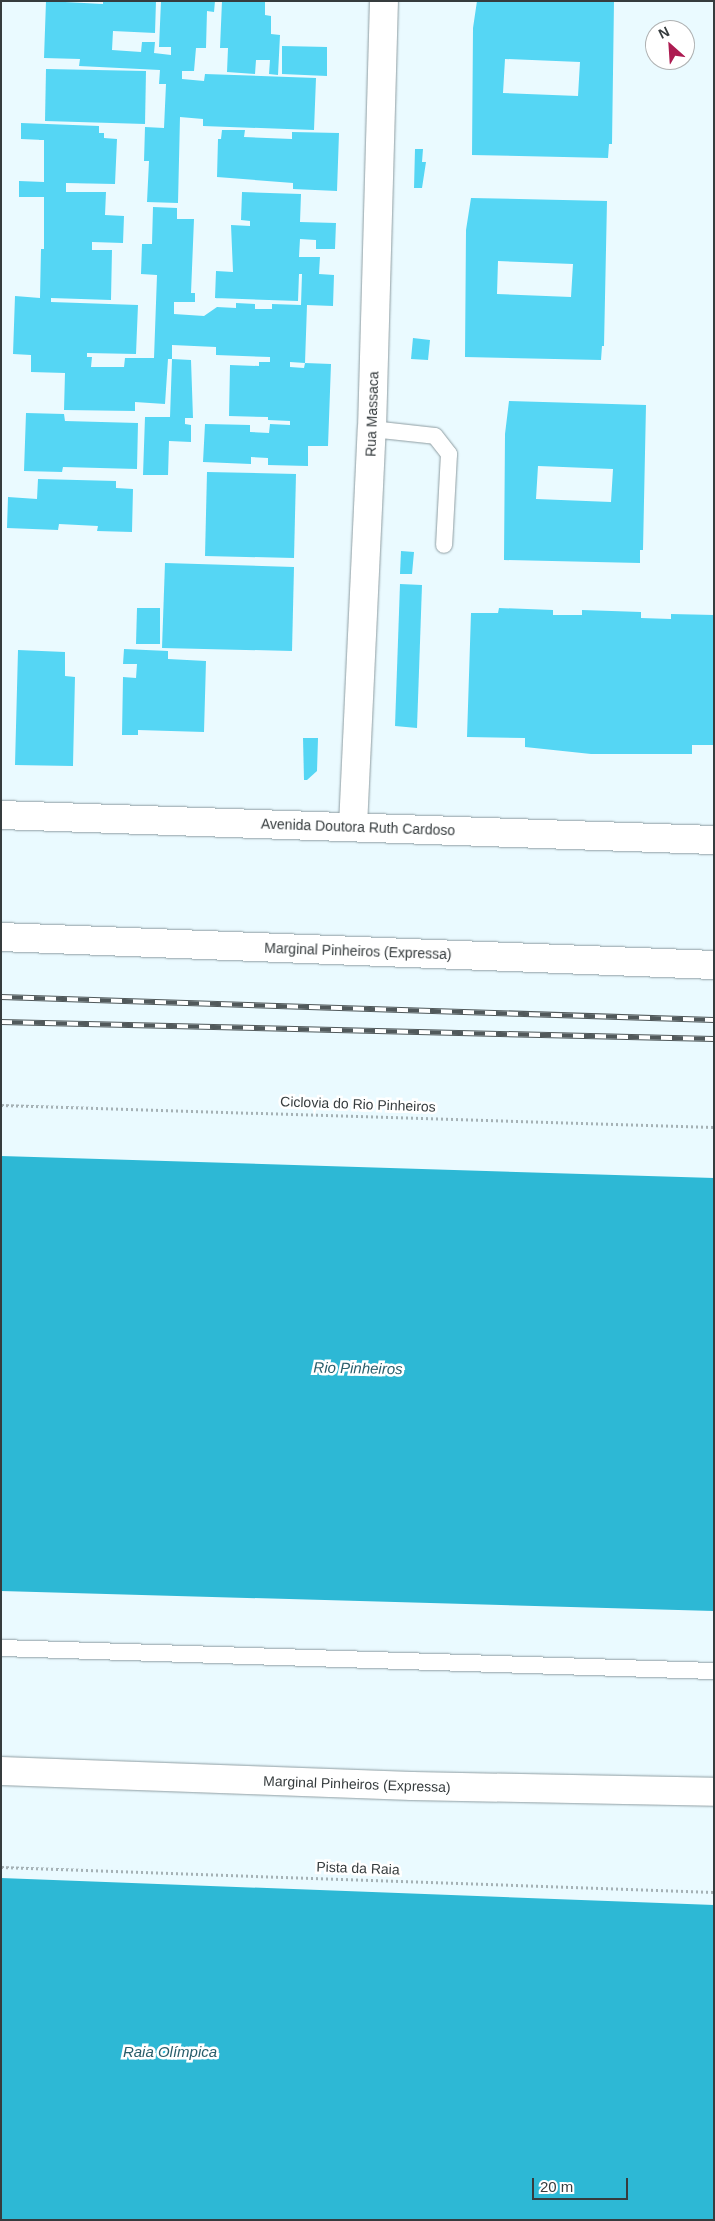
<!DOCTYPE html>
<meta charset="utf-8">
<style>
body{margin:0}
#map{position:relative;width:715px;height:2221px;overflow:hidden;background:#eafaff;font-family:Helvetica,sans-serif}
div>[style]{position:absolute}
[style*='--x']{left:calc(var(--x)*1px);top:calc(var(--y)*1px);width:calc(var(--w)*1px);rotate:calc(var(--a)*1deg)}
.water>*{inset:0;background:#2db8d5}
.building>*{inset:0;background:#55d6f4}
.path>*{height:3px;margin-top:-1.5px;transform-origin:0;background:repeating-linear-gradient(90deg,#a5b1b5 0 2.5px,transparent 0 5px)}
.roads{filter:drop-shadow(0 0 1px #8e9da2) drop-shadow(0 0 1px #8e9da2)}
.lane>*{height:16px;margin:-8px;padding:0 8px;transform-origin:8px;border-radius:8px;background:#fff}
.street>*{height:28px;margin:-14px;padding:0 14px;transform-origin:14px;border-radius:14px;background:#fff}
.highway>*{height:28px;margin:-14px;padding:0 14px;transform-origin:14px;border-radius:14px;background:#fff}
.rail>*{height:5.5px;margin-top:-2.75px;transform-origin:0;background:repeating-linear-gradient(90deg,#fff 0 11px,#51595b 0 22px);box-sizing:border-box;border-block:1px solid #51595b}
span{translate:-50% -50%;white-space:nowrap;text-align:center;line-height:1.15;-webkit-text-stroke:5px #fff;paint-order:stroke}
.street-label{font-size:14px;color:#363c3e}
.water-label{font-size:15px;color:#295e6b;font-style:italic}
.frame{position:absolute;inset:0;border:2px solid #363c3e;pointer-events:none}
.north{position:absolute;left:645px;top:20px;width:50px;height:50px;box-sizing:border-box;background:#fff;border:1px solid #afb1b2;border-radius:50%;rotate:334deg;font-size:14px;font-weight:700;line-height:20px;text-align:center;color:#363c3e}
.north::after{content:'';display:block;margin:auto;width:18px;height:22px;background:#ac1b51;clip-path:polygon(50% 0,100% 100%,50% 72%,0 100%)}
.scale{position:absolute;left:532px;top:2178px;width:96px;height:22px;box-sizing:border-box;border:2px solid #363c3e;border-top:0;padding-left:6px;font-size:15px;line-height:18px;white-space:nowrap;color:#363c3e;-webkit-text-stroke:4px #fff;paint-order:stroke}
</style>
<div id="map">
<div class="water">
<div style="clip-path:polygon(1px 1156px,714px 1178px,714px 1611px,1px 1591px)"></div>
<div style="clip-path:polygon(1px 1878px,714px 1905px,714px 2220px,1px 2220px)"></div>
</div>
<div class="building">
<div style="clip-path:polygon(46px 1px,103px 4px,103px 1px,156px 1px,155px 33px,113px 31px,112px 50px,141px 52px,142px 42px,155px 42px,154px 53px,171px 55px,171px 47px,159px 47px,161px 1px,215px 1px,214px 12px,207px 11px,206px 48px,196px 48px,194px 71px,182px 71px,182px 79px,204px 81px,205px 74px,316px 78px,314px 130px,203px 126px,203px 119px,180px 117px,178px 203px,147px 202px,149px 161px,144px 161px,145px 127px,164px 128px,166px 84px,159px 84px,160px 70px,79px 66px,80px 59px,44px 58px)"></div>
<div style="clip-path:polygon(222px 1px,265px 1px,265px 15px,271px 16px,271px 34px,280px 35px,278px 75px,269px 74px,270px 60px,256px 60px,255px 74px,227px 72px,228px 48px,220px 48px)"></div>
<div style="clip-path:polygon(evenodd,477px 1px,614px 1px,612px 144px,609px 144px,608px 158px,472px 155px,473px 28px,477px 1px,505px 59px,580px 62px,578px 96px,503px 93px,505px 59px)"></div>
<div style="clip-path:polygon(282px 46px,327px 47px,327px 76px,282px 74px)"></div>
<div style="clip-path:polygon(46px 69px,146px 71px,145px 124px,45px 121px)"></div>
<div style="clip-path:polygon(evenodd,21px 123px,99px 126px,99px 133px,104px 133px,104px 138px,117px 139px,115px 184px,66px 183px,66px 192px,106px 192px,105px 215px,124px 216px,123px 243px,92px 242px,92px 250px,112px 250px,111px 300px,51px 298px,51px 302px,138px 305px,136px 354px,87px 353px,87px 357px,92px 357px,91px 367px,124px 367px,125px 358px,154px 358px,157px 275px,141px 274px,142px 244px,152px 244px,153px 207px,177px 208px,177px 219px,194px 219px,191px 293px,195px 293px,195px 302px,174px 302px,174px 314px,204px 316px,217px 307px,236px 308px,236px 303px,255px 304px,255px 309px,272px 309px,272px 304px,301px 305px,302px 274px,299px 274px,298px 301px,215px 298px,216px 271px,233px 272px,231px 225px,250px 226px,250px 221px,241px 220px,242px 192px,301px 194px,300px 222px,336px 223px,335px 249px,316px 249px,316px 240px,300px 239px,299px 257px,320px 257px,319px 274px,334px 275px,333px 306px,307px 305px,305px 363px,331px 364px,328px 446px,308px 446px,308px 466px,268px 465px,268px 458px,251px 457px,251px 464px,203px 462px,205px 424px,250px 425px,250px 432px,269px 433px,270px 424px,290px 425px,290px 421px,268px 420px,268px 417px,229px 416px,230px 365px,259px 366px,259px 362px,270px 362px,270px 357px,216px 355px,216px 347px,172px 345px,172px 359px,168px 359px,165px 404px,135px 402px,135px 411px,64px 410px,65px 373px,31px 372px,31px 355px,13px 354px,15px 296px,40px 298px,41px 249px,44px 249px,44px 197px,19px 197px,19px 181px,44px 182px,44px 140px,21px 139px,21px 123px,290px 362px,305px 363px,304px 368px,290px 367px,290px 362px)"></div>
<div style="clip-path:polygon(222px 130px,245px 130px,244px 137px,292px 139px,292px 132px,339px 133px,337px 191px,293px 189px,293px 183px,217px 177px,218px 139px,221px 139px)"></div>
<div style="clip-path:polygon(415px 149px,423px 149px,422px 162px,426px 162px,422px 188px,414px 188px)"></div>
<div style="clip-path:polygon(evenodd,471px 198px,607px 201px,604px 346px,602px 346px,601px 360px,465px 357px,466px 230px,471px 198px,498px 261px,573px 264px,571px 297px,497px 294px,498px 261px)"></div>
<div style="clip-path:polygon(413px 338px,430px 340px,428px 360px,411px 359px)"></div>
<div style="clip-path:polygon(172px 359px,191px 360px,193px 418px,185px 418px,185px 424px,191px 425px,191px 442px,169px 441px,168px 475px,143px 475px,145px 417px,170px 417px)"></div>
<div style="clip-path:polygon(evenodd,509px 401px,646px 405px,643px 550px,640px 550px,640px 563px,504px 560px,505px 434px,509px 401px,538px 466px,613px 469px,611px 502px,536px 499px,538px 466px)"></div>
<div style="clip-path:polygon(26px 413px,64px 414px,65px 421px,138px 423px,137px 469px,63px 467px,62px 472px,24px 471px)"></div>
<div style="clip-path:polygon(207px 472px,296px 474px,294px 558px,205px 556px)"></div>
<div style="clip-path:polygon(38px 479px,116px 481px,116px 488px,133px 489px,132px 532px,97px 531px,98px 526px,59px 524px,58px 530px,7px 528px,8px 497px,37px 499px)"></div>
<div style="clip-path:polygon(401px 551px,414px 552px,412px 574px,400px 574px)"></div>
<div style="clip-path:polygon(165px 563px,294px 567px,292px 651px,162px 648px)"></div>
<div style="clip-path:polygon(400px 584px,422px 585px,417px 728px,395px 726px)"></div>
<div style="clip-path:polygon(137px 608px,160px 608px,160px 644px,136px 644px)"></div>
<div style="clip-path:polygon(499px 608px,553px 610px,553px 615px,582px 615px,582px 610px,641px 612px,641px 618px,671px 619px,671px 614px,714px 615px,714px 745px,692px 745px,692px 754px,591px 754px,525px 747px,525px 738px,467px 737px,471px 613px,498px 613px)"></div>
<div style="clip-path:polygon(124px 649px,168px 651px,168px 659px,206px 661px,204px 732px,138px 730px,138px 735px,122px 735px,123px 677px,136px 678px,137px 664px,123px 664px)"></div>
<div style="clip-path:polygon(18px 650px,65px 652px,65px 676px,75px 677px,73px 766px,15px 765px)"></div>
<div style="clip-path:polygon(303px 738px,318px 738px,317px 771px,307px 780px,304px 780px)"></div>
</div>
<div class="path">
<div style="--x:1;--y:1105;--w:713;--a:1.77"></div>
<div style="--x:1;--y:1867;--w:713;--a:2.01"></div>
</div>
<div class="roads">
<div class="lane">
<div style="--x:372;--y:429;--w:63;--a:6.3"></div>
<div style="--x:435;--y:436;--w:23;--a:52"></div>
<div style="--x:449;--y:454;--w:91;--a:93.1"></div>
<div style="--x:1;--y:1648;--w:713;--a:1.85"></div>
</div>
<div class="street">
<div style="--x:353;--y:826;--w:397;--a:-87.3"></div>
<div style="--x:372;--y:429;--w:428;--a:-88.4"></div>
</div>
<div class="highway">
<div style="--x:1;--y:815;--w:713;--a:2.01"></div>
<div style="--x:1;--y:937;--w:714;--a:2.25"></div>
<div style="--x:1;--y:1771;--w:411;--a:2.1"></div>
<div style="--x:412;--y:1786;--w:302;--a:1.1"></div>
</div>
</div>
<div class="rail">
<div style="--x:1;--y:997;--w:713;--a:1.85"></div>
<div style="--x:1;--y:1022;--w:713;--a:1.37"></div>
</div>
<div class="street-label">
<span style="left:372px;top:414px;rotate:-88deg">Rua Massaca</span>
<span style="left:358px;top:827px;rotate:2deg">Avenida Doutora Ruth Cardoso</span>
<span style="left:358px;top:951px;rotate:2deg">Marginal Pinheiros (Expressa)</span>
<span style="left:358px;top:1104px;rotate:2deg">Ciclovia do Rio Pinheiros</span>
<span style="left:357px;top:1784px;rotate:2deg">Marginal Pinheiros (Expressa)</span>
<span style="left:358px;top:1868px;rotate:2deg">Pista da Raia</span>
</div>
<div class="water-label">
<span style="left:358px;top:1368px;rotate:1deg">Rio Pinheiros</span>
<span style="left:170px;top:2052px">Raia Olímpica</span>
</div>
<div class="frame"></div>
<div class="north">N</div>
<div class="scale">20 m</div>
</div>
